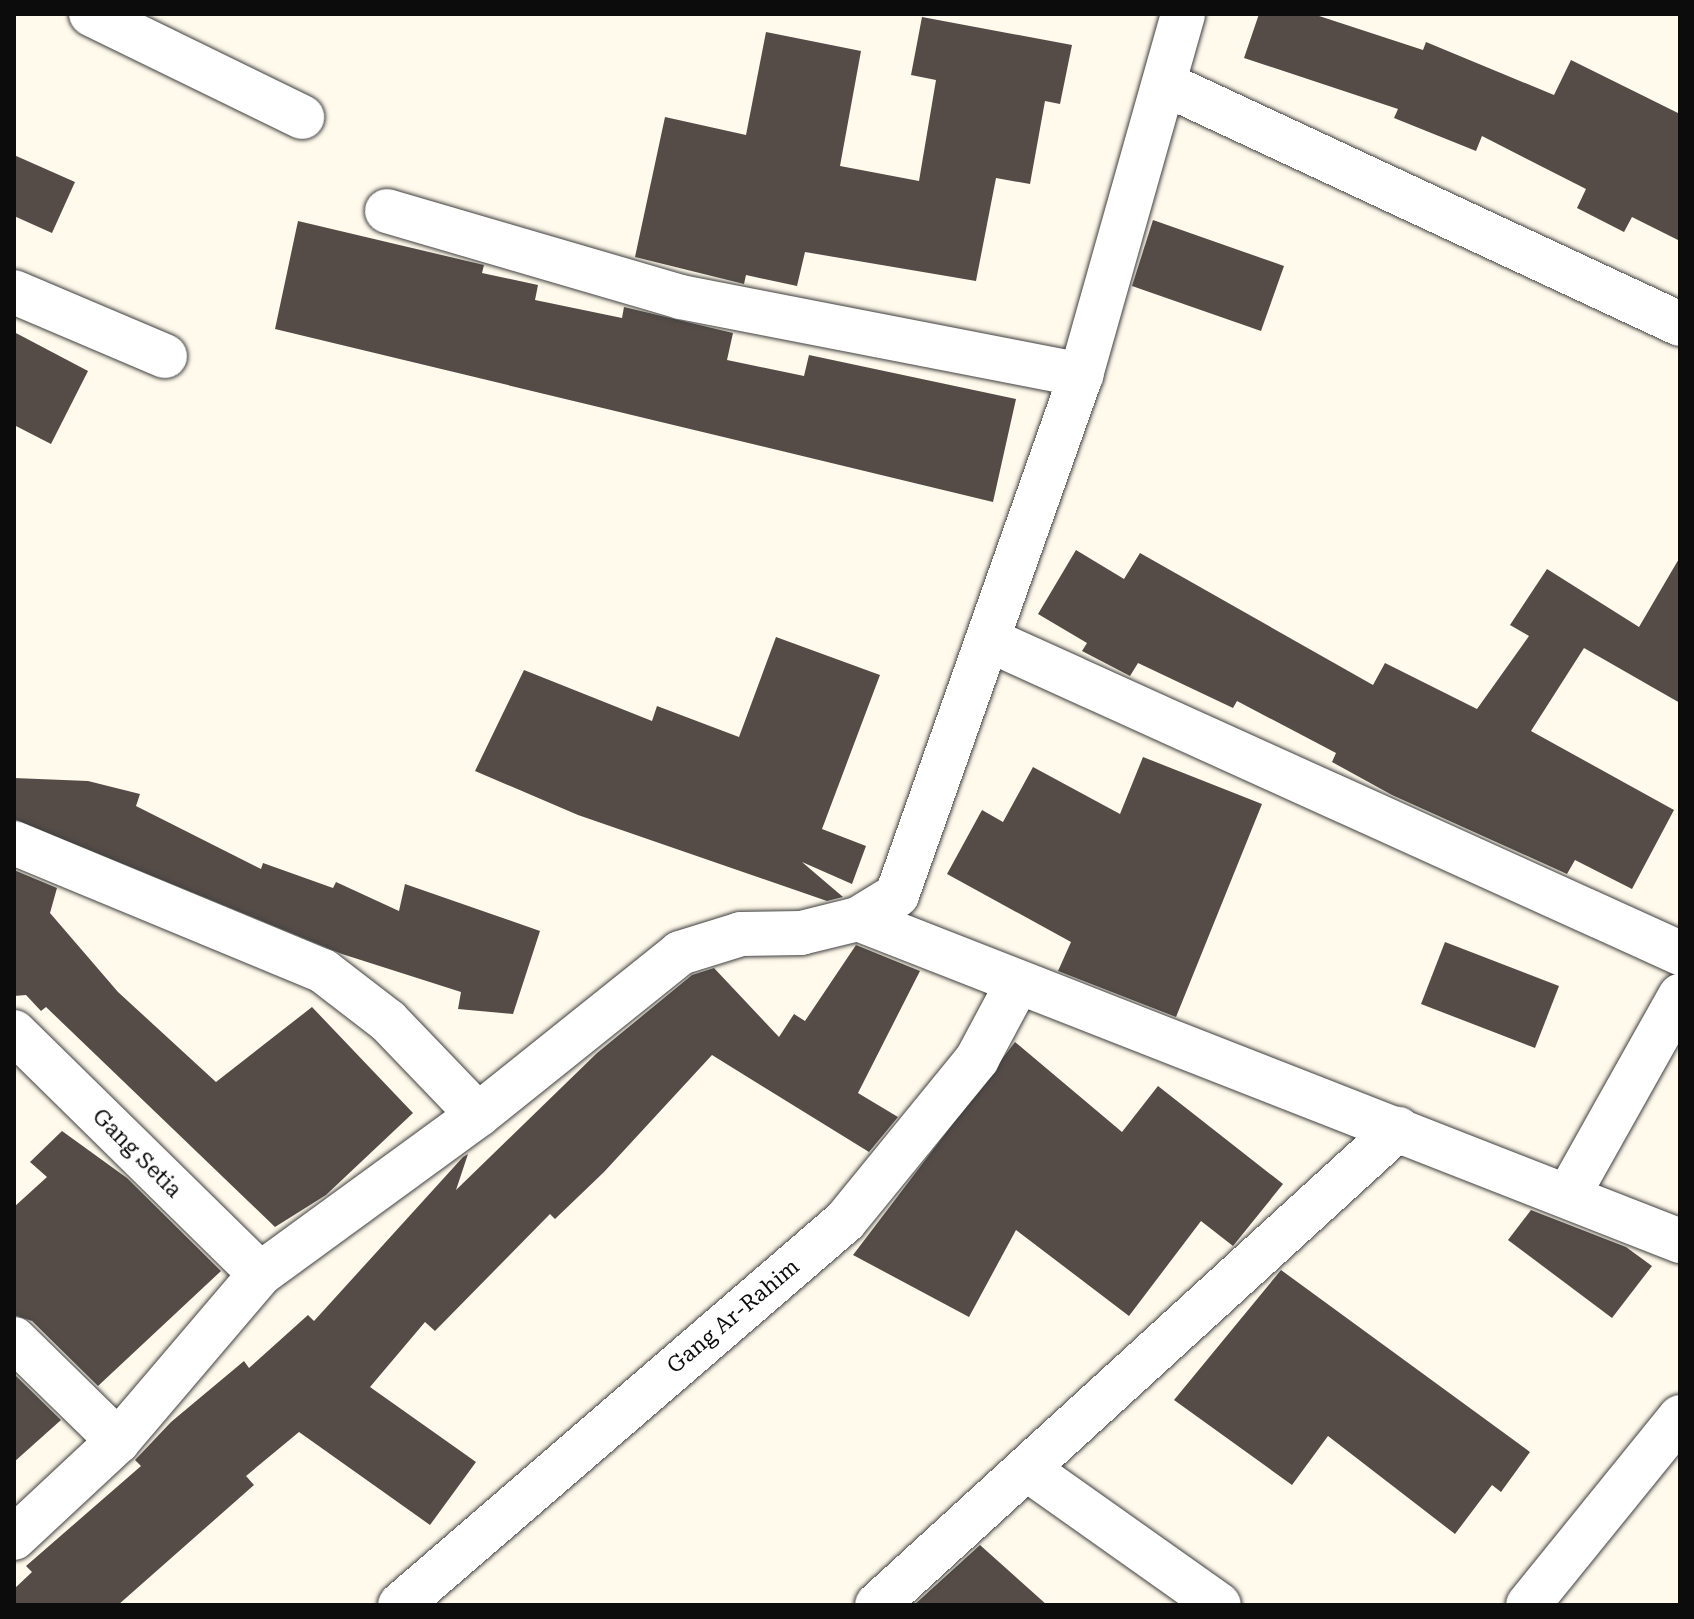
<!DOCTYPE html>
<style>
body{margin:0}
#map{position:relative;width:1694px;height:1619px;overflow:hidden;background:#fffaeb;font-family:"Roboto Serif",serif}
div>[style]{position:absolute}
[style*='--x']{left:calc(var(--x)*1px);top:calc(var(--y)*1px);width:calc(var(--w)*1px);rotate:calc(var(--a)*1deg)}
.building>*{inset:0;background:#554c48}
.roads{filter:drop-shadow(0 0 2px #3f3f3f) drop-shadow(0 0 2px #3f3f3f)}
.minor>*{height:44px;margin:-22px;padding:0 22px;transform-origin:22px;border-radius:22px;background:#fff}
span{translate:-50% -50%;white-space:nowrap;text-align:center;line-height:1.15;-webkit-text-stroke:8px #fff;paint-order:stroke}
.street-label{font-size:22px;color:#0c0c0c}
.frame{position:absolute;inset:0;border:16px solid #0c0c0c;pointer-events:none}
</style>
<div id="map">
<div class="building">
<div style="clip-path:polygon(1259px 14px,1313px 14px,1423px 50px,1426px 42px,1554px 95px,1571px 60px,1680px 114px,1680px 241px,1632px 217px,1624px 232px,1577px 208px,1586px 189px,1482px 136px,1476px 151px,1394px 118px,1398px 109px,1244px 58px)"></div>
<div style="clip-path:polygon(922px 17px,1072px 45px,1060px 104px,1045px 101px,1030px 184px,996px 178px,976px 281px,805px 252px,797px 286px,746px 275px,744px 284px,635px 257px,665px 117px,746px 135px,766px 32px,861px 51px,840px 166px,919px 181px,936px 80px,911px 75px)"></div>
<div style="clip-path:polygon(14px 155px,75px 182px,52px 233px,14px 216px)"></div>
<div style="clip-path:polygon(1153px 220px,1284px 266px,1261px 331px,1132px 286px)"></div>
<div style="clip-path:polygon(298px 221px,484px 265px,482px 273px,538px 285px,535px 300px,622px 318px,624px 307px,733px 333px,727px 360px,804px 376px,809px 355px,1016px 399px,993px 502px,275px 329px)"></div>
<div style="clip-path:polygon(14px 332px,88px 371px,51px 444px,14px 425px)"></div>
<div style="clip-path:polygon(1076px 550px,1124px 579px,1140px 553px,1373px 685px,1385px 663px,1477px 709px,1529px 636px,1510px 625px,1547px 569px,1639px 627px,1680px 557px,1680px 703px,1584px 648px,1531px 731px,1674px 810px,1632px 889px,1575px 860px,1567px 874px,1392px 795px,1332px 762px,1336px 753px,1237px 701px,1233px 708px,1138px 663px,1130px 676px,1082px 651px,1087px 643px,1038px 614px)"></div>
<div style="clip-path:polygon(776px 637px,880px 675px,822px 829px,866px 846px,852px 884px,802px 862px,843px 897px,827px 901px,578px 815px,475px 771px,524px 670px,652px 721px,657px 706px,739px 737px)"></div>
<div style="clip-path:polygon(1143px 757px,1262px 804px,1176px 1017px,1058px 971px,1071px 942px,947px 874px,982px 810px,1003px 822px,1033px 767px,1120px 814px)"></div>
<div style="clip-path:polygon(14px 778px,88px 781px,140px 794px,136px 806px,261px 869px,263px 863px,333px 888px,336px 882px,399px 911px,405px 884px,540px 931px,513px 1014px,458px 1009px,461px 992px,342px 954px,14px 819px)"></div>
<div style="clip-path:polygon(14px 870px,57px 888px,50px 913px,118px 992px,216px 1082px,312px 1007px,413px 1113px,326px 1195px,275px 1227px,46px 1007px,41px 1011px,26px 995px,14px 996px)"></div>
<div style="clip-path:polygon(1445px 942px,1559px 986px,1535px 1048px,1421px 1004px)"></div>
<div style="clip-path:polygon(856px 945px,920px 971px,858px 1093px,898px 1117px,869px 1152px,712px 1055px,604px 1172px,555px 1219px,550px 1214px,435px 1331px,425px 1322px,370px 1387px,476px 1462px,430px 1525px,299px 1432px,246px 1476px,254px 1485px,118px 1605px,14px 1605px,14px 1589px,32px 1572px,26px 1566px,141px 1466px,135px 1460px,171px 1422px,244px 1361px,249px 1368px,308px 1315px,314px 1321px,463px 1157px,468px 1154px,456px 1190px,597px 1053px,692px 975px,714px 968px,779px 1037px,794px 1014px,805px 1021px)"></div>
<div style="clip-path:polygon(1015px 1042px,1122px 1132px,1158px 1086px,1283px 1184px,1233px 1246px,1201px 1221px,1129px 1316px,1016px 1230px,969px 1317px,853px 1255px)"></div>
<div style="clip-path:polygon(62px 1131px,127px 1178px,221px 1271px,98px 1386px,32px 1321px,14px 1315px,14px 1207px,47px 1177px,30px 1162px)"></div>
<div style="clip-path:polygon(1531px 1210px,1626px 1247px,1652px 1266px,1612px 1318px,1508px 1240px)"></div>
<div style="clip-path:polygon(1281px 1270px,1530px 1452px,1501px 1492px,1492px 1485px,1455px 1534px,1328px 1436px,1292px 1485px,1174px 1400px)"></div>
<div style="clip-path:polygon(14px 1374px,61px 1420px,14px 1462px)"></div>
<div style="clip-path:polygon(980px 1545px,1047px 1605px,914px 1605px)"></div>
</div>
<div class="roads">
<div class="minor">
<div style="--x:91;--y:14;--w:235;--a:26"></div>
<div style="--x:1165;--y:84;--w:568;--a:24.99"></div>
<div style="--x:387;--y:211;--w:306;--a:16.3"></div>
<div style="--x:681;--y:297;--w:408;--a:11"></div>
<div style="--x:14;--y:292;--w:164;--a:23"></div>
<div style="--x:989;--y:640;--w:759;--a:24.37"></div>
<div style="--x:14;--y:843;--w:334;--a:22.5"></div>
<div style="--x:323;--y:971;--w:82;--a:37.6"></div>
<div style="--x:388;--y:1021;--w:130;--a:46.2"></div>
<div style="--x:858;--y:919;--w:883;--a:21.39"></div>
<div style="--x:14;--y:1032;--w:345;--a:44.5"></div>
<div style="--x:1570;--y:1192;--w:225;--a:-60.7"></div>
<div style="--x:14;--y:1339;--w:146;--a:44.4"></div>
<div style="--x:1027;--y:1469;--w:235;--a:35.3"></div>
<div style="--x:14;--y:1538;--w:142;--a:-43"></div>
<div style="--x:118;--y:1441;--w:219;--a:-49.6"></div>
<div style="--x:260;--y:1274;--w:270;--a:-36.1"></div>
<div style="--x:478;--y:1115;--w:259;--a:-38.7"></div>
<div style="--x:680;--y:953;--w:64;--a:-17.3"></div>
<div style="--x:741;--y:934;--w:60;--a:-1"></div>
<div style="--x:801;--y:933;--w:59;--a:-13.8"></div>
<div style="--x:858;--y:919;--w:46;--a:-31.6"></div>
<div style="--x:897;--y:895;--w:552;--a:-70.51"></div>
<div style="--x:1081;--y:375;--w:375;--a:-74.2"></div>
<div style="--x:400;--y:1605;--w:588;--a:-40.79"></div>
<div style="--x:845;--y:1221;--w:209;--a:-50.8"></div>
<div style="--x:977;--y:1059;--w:85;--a:-61.9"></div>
<div style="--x:877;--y:1605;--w:706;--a:-42.42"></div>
<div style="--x:1528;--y:1605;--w:242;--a:-51"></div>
</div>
</div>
<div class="street-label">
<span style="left:137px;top:1153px;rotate:45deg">Gang Setia</span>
<span style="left:733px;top:1316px;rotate:-40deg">Gang Ar-Rahim</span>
</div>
<div class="frame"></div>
</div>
